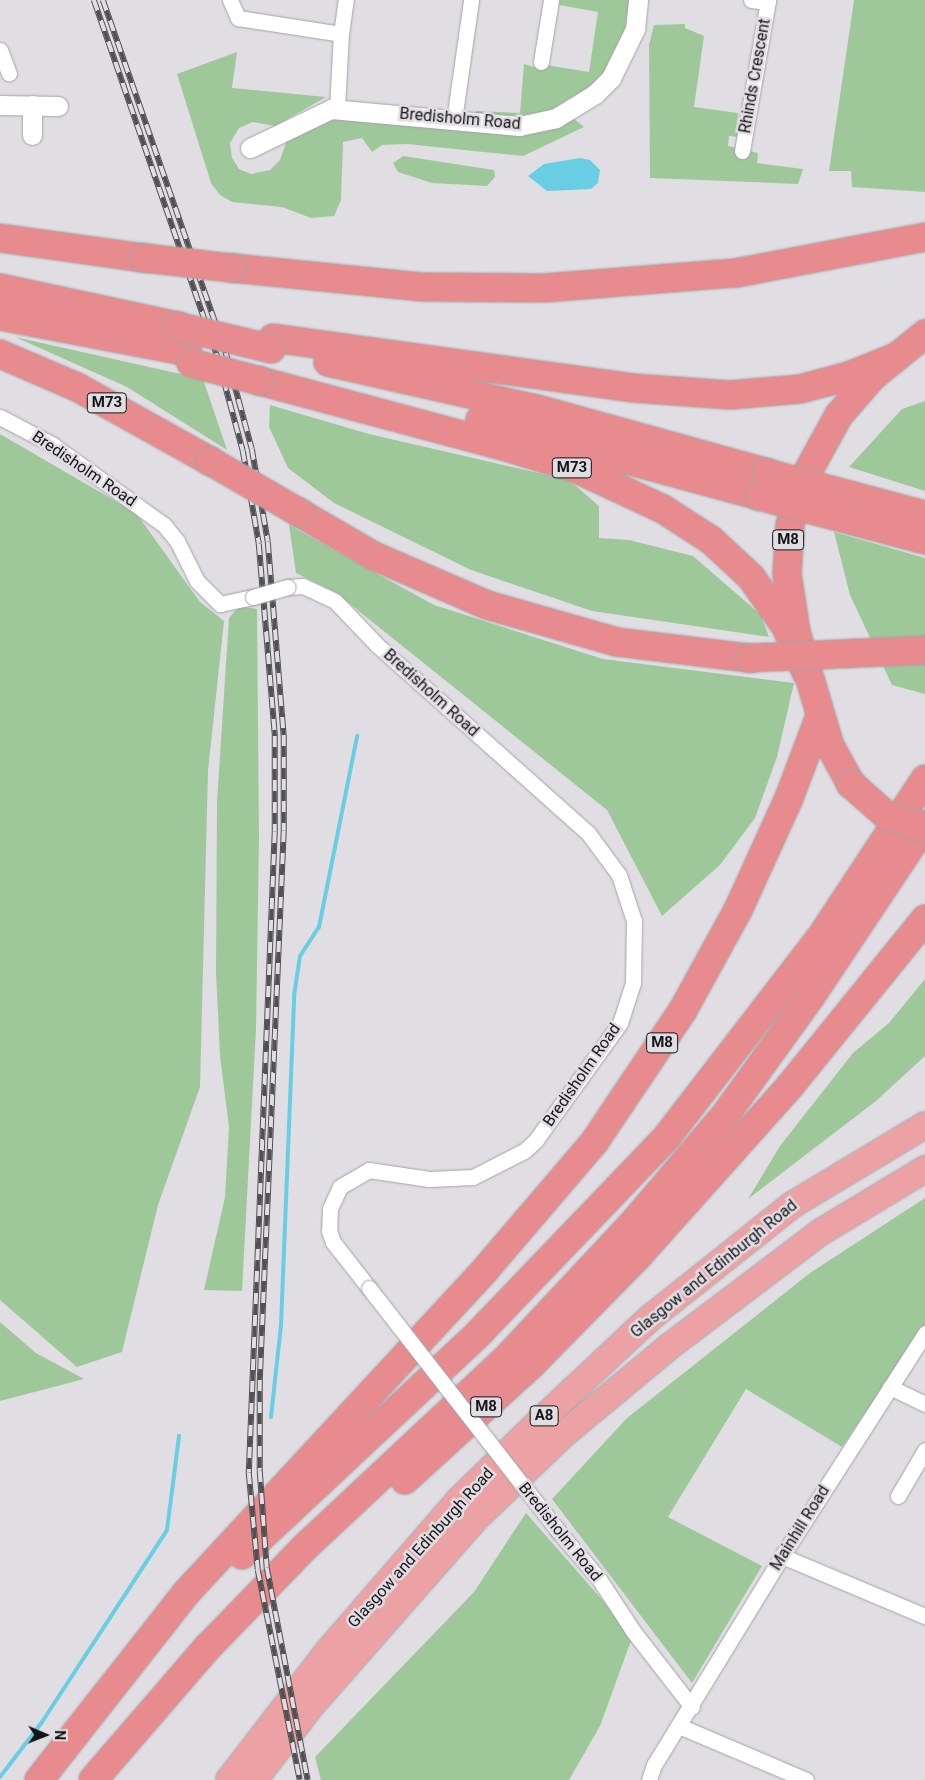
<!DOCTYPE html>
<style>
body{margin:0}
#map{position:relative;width:925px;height:1780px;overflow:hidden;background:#e0dee3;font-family:Roboto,sans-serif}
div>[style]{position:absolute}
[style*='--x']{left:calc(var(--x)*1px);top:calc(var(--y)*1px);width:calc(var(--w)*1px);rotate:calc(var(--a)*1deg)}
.green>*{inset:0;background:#9ec89a}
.water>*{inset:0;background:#69cde4}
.stream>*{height:4px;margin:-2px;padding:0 2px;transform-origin:2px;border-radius:2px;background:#69cde4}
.roads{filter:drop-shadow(0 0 1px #a4a3a6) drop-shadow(0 0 1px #a4a3a6)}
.minor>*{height:15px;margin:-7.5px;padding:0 7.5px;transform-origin:7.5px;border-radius:7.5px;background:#fff}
.tertiary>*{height:19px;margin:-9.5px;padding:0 9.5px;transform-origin:9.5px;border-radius:9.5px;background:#fff}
.trunk>*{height:26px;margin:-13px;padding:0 13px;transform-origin:13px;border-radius:13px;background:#eca2a4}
.motorway>*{height:28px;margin:-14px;padding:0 14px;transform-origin:14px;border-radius:14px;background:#e88b8e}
.rail>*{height:5.5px;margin-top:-2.75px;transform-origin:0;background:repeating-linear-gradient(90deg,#e0dee3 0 11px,#515053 0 22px);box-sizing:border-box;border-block:1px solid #515053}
.bridges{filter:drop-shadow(0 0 1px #a4a3a6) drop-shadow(0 0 1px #a4a3a6)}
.minor-bridge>*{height:15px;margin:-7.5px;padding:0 7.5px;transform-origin:7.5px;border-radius:7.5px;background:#fff}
.motorway-bridge>*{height:28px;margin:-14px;padding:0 14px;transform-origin:14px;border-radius:14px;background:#e88b8e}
span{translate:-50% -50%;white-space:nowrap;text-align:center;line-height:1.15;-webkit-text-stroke:5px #e0dee3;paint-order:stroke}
.shield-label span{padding:1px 4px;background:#e0dee3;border:1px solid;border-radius:4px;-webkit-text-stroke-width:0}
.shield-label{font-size:15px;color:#151416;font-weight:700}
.street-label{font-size:16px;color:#151416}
.north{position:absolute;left:20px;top:1710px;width:50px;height:50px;-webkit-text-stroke:4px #e0dee3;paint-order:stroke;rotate:91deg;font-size:14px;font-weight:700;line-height:20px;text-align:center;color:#151416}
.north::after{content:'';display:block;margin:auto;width:18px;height:22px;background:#151416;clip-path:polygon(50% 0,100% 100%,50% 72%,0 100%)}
</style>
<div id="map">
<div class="green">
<div style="clip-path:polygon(560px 0,630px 0,626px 29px,603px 73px,589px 87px,553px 109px,527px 116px,476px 114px,476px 111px,520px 113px,524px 64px,544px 70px,546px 65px,589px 72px,598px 12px,559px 5px)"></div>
<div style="clip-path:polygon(854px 0,925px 0,925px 192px,852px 187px,851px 171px,829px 171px)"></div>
<div style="clip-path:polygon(685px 24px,685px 28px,704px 36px,694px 107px,738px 113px,739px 137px,729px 136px,728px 146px,758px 153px,757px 163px,803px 169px,798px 184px,650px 178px,649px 45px,654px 25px)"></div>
<div style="clip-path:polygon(237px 52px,232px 88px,326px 97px,275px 126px,253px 122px,239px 128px,230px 143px,232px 158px,239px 169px,251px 174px,270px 170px,280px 160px,287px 140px,334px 116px,573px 118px,584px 127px,523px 156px,407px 144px,382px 145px,372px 152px,362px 138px,343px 142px,341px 200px,334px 216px,311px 218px,282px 207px,232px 202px,220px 195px,211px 183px,177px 74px)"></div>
<div style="clip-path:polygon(403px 156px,494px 170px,495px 177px,487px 186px,432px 183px,398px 172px,393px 163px)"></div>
<div style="clip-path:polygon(15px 337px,203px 379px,227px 450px,127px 387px)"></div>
<div style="clip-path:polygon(925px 401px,925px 491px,849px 467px,902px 409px)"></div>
<div style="clip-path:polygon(270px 405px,369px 434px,569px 480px,599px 506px,599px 538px,629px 540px,693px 556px,761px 615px,769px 637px,592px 611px,471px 570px,334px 503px,288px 468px,269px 427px)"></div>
<div style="clip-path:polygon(0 434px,136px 513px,200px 602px,224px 621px,208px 771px,200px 1087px,158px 1205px,122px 1352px,77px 1367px,0 1300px)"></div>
<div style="clip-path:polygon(289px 525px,434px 605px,603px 659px,794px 683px,777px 757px,755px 818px,720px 865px,662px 916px,607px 810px,335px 592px,296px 573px)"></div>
<div style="clip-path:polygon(834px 532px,925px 558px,925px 694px,892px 685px,850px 595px)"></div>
<div style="clip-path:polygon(239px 606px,257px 609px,259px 838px,256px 1029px,242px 1291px,204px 1290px,225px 1197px,229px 1127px,220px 1056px,216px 972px,217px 801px,229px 618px)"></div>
<div style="clip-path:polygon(925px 979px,925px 1056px,876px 1101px,748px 1199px,780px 1146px,853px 1053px,889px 1023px)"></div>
<div style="clip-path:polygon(925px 1198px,925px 1325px,842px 1447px,746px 1389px,668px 1517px,762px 1566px,692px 1683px,552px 1499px,627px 1418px,810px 1273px)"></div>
<div style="clip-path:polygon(0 1322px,36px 1353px,84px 1379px,0 1401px)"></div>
<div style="clip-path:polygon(526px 1513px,633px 1635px,600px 1726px,569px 1780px,321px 1780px,315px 1757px,474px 1592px)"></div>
</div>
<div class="water">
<div style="clip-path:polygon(580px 158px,590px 160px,600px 170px,598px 183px,591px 189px,547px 191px,528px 176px,544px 164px)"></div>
</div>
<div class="stream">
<div style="--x:271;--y:1417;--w:93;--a:-83.8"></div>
<div style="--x:281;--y:1325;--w:329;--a:-87.7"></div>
<div style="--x:294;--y:996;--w:40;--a:-81.5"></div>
<div style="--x:300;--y:956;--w:35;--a:-57"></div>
<div style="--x:319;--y:927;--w:195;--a:-78.7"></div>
<div style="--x:0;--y:1777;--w:69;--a:-52.6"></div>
<div style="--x:42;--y:1722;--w:229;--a:-56.9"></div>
<div style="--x:167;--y:1530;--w:95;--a:-82.7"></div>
</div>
<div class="roads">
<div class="minor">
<div style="--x:230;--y:0;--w:20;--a:66"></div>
<div style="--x:238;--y:18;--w:104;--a:8.8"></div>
<div style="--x:341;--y:34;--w:75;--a:93.1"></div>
<div style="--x:751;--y:0;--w:17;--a:7"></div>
<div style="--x:341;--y:34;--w:34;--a:-82"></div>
<div style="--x:0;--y:50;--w:25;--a:69"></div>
<div style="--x:541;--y:62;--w:63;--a:-80.8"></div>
<div style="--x:454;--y:120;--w:121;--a:-81.9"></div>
<div style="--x:742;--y:151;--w:153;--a:-80.2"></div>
<div style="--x:0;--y:417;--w:60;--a:27.8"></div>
<div style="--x:53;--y:445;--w:137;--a:35.8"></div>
<div style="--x:164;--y:525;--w:21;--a:51"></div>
<div style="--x:177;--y:541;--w:45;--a:63.4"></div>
<div style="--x:197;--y:581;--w:33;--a:45"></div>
<div style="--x:220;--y:604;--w:34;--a:-12"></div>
<div style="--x:288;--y:587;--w:15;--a:-4"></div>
<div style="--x:303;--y:586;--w:35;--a:25"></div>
<div style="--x:335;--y:601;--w:62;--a:46.3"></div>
<div style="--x:378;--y:646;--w:281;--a:41.7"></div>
<div style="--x:588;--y:833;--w:52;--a:53.6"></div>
<div style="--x:619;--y:875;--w:48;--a:71.9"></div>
<div style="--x:634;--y:921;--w:62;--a:90.9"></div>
<div style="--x:633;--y:983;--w:42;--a:108"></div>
<div style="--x:620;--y:1023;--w:144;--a:125.7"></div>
<div style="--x:536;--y:1140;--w:16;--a:137"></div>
<div style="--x:524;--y:1151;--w:57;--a:153"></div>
<div style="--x:473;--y:1177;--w:44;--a:177.4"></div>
<div style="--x:429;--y:1179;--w:61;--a:-171.5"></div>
<div style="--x:369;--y:1170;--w:34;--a:150"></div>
<div style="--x:340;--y:1187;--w:23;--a:115"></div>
<div style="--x:330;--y:1208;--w:23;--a:92"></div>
<div style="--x:329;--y:1231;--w:12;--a:70"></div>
<div style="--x:333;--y:1242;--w:58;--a:52"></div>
<div style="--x:890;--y:1387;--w:39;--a:26"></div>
<div style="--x:898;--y:1496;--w:53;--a:-59.6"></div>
<div style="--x:558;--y:1531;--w:63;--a:49.5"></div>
<div style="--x:599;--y:1579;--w:62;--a:56.8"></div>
<div style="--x:633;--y:1631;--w:96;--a:52.2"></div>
<div style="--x:782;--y:1556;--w:155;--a:22.8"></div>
<div style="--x:679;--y:1726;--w:138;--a:23"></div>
<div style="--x:649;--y:1780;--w:16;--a:-72"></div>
<div style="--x:654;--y:1765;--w:245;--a:-58.5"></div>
<div style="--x:782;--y:1556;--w:265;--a:-57.3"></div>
</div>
<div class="tertiary">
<div style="--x:0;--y:105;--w:58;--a:1"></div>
<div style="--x:32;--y:135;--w:30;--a:-90"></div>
<div style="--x:250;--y:148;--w:90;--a:-25.7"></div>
<div style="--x:331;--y:109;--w:189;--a:5.2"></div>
<div style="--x:519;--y:126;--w:38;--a:-12"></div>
<div style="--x:556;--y:118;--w:46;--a:-31.6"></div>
<div style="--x:595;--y:94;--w:23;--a:-45"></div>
<div style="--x:611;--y:78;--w:55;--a:-63.9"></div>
<div style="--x:635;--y:29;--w:29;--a:-84"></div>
</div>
<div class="trunk">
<div style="--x:229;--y:1780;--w:165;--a:-52.4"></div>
<div style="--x:330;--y:1649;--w:197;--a:-49.1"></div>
<div style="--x:459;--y:1500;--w:115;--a:-44.3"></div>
<div style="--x:541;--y:1420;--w:149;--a:-43.1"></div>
<div style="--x:650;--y:1318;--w:181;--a:-38.5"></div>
<div style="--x:792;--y:1205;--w:155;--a:-31"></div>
<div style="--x:254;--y:1780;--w:93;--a:-52.4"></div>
<div style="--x:311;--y:1706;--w:252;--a:-48.7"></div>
<div style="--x:477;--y:1517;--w:120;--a:-43.7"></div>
<div style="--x:564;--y:1434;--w:138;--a:-39.7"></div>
<div style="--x:670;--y:1346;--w:189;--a:-37.1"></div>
<div style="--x:821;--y:1232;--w:122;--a:-31.2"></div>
</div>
<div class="motorway">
<div style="--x:0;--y:238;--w:146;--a:7.9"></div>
<div style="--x:232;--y:268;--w:192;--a:5.7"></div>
<div style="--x:423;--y:287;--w:121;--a:0.5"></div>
<div style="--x:544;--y:288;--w:193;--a:-4.5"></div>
<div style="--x:736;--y:273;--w:192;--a:-10.8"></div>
<div style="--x:0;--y:288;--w:181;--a:12.1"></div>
<div style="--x:0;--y:316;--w:191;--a:10.8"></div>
<div style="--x:273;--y:338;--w:363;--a:7.9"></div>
<div style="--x:633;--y:388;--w:97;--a:4.1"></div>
<div style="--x:730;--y:395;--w:70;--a:-4.9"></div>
<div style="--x:800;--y:389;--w:51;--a:-14.9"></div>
<div style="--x:849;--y:376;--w:48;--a:-22.2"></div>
<div style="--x:0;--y:354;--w:84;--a:23.2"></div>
<div style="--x:77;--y:387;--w:152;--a:29.1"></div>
<div style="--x:328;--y:362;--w:214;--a:12.7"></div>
<div style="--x:537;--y:409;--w:239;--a:15.5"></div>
<div style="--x:260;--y:381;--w:259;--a:15"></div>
<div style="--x:510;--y:448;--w:68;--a:17.1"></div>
<div style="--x:575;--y:468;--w:97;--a:25"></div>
<div style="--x:663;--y:509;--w:57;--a:32.9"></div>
<div style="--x:711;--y:540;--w:54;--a:42.8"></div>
<div style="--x:751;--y:577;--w:61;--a:55"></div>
<div style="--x:786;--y:627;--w:51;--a:65.9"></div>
<div style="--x:480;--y:420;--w:289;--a:15.2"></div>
<div style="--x:300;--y:513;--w:86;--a:30.2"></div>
<div style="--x:374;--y:556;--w:123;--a:23.4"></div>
<div style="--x:487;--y:605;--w:135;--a:15.9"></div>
<div style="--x:617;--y:642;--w:134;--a:6.9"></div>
<div style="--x:851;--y:784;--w:43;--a:-118.9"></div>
<div style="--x:830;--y:746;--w:119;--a:-106.6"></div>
<div style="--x:796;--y:632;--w:59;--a:-98.8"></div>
<div style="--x:787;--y:574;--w:49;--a:-86.5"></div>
<div style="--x:790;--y:525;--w:42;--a:-75"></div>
<div style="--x:801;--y:484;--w:79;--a:-61.2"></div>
<div style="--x:839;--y:415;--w:52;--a:-48.9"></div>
<div style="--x:873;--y:376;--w:67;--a:-38.9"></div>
<div style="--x:405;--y:1480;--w:171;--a:-42.4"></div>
<div style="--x:531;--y:1365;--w:154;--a:-45.5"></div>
<div style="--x:639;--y:1255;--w:227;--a:-48.2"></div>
<div style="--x:790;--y:1086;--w:215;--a:-51"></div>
<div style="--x:242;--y:1555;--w:325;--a:-43.1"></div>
<div style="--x:479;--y:1333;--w:270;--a:-46.2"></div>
<div style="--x:666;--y:1138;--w:254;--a:-52.4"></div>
<div style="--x:821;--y:937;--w:189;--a:-56.6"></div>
<div style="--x:39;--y:1780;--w:238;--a:-51.8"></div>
<div style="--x:186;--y:1593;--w:440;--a:-47.2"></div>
<div style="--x:485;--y:1270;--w:170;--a:-49.5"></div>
<div style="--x:595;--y:1141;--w:158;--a:-56.1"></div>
<div style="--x:683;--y:1010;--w:114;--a:-61.2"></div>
<div style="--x:738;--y:910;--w:123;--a:-65.5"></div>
<div style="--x:789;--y:798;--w:88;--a:-69.3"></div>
<div style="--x:93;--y:1780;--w:176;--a:-49.2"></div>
<div style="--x:208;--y:1647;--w:138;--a:-45.9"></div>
<div style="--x:304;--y:1548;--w:277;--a:-43.1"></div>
<div style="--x:506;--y:1359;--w:189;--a:-46.9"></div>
<div style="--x:635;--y:1221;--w:140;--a:-49.6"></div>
<div style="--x:726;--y:1114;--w:145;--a:-54.2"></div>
<div style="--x:811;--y:996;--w:206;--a:-56.3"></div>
</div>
</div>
<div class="rail">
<div style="--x:94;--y:0;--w:380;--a:70.9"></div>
<div style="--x:218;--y:359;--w:95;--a:74.8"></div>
<div style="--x:243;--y:451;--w:94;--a:80.2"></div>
<div style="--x:259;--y:544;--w:193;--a:85.2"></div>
<div style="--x:275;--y:736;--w:96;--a:90"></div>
<div style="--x:275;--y:832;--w:642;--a:92.32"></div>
<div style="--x:249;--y:1473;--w:97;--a:84.7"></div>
<div style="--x:258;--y:1570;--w:214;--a:78.7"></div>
<div style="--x:103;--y:0;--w:378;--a:70.8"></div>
<div style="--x:227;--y:357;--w:95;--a:74.8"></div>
<div style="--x:252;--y:449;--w:94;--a:80.2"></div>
<div style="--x:268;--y:542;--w:194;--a:85.3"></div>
<div style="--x:284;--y:735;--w:96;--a:90"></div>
<div style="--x:284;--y:831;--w:550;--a:92.5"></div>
<div style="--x:260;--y:1380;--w:91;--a:90"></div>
<div style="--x:260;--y:1471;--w:97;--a:85.9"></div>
<div style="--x:267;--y:1568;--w:216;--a:79.1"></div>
</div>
<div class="bridges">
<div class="minor-bridge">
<div style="--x:253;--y:597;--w:36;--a:-16"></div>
<div style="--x:369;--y:1288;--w:308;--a:52.1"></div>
</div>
<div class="motorway-bridge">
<div style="--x:145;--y:258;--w:88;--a:6.6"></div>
<div style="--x:177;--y:326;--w:97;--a:13.7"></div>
<div style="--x:191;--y:363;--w:71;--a:14.6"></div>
<div style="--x:210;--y:461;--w:104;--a:30"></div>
<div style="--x:767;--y:473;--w:163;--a:14.9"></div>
<div style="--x:759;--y:496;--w:172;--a:14.8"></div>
<div style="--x:750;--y:658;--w:175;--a:-2.6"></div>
<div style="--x:851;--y:784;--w:47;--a:41.5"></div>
<div style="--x:886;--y:815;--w:41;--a:18.4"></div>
</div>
</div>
<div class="shield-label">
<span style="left:107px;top:403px">M73</span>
<span style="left:572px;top:468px">M73</span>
<span style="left:788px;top:540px">M8</span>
<span style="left:662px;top:1043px">M8</span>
<span style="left:486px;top:1407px">M8</span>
<span style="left:544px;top:1416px">A8</span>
</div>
<div class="street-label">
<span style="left:755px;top:76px;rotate:-80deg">Rhinds Crescent</span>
<span style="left:460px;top:119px;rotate:5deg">Bredisholm Road</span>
<span style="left:84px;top:469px;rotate:34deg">Bredisholm Road</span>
<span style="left:431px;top:693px;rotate:42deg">Bredisholm Road</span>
<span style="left:582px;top:1075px;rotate:-55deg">Bredisholm Road</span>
<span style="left:714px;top:1269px;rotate:-39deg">Glasgow and Edinburgh Road</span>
<span style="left:800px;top:1528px;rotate:-58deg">Mainhill Road</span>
<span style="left:560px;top:1532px;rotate:51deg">Bredisholm Road</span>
<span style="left:421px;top:1548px;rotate:-48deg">Glasgow and Edinburgh Road</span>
</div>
<div class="north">N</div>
</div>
